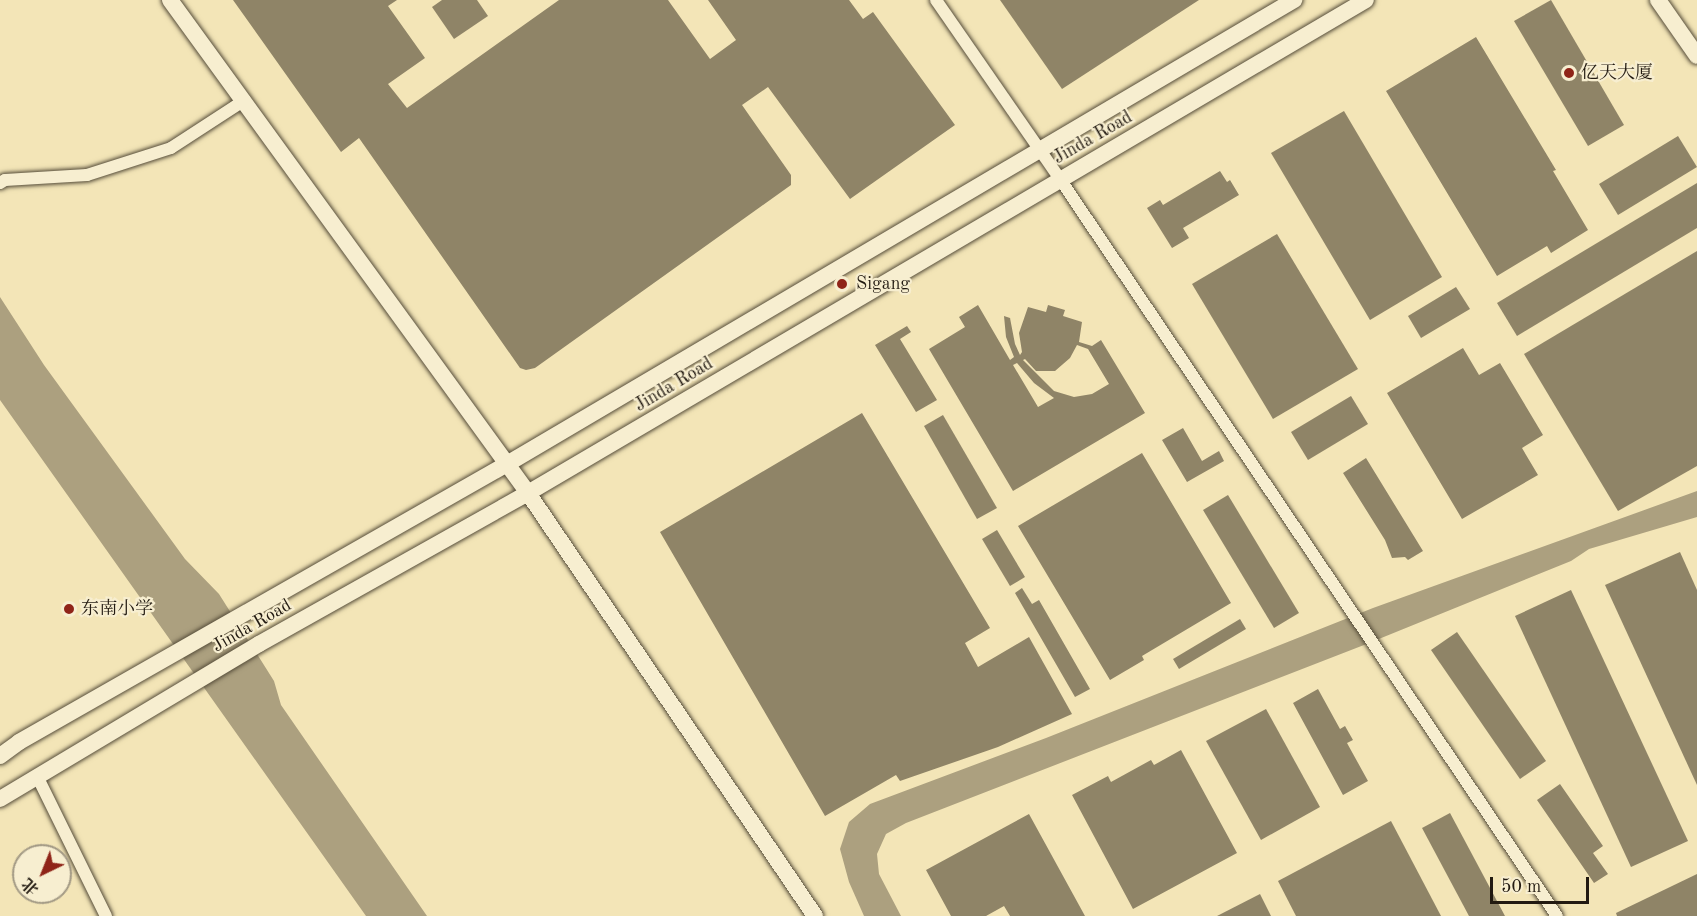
<!DOCTYPE html>
<meta charset="utf-8">
<style>
body{margin:0}
#map{position:relative;width:1697px;height:916px;overflow:hidden;background:#f3e5b7;font-family:"Old Standard TT","Noto Serif SC",serif}
div>[style]{position:absolute}
[style*='--x']{left:calc(var(--x)*1px);top:calc(var(--y)*1px);width:calc(var(--w)*1px);rotate:calc(var(--a)*1deg)}
.water>*{inset:0;background:#aca07f}
.building>*{inset:0;background:#8f8467}
.roads{filter:drop-shadow(0 0 2px #564d3a) drop-shadow(0 0 2px #564d3a)}
.street>*{height:12px;margin:-6px;padding:0 6px;transform-origin:6px;border-radius:6px;background:#f7eed0}
.secondary>*{height:16px;margin:-8px;padding:0 8px;transform-origin:8px;border-radius:8px;background:#f7eed0}
.dots>*{width:16px;height:16px;translate:-50% -50%;box-sizing:border-box;border:3px solid #f7eed0;border-radius:50%}
span{translate:-50% -50%;white-space:nowrap;text-align:center;line-height:1.15;-webkit-text-stroke:4.5px #f7eed0;paint-order:stroke}
.poi-label{font-size:18px;color:#221a11}
.left{translate:0 -50%;text-align:left}
.street-label{font-size:18px;color:#221a11}
.north{position:absolute;left:12px;top:844px;width:60px;height:60px;box-sizing:border-box;background:#f7eed0;border:2px solid #a29984;border-radius:50%;rotate:223deg;font-size:16px;font-weight:700;line-height:24px;text-align:center;color:#221a11}
.north::after{content:'';display:block;margin:auto;width:21px;height:27px;background:#8f2418;clip-path:polygon(50% 0,100% 100%,50% 72%,0 100%)}
.scale{position:absolute;left:1490px;top:877px;width:99px;height:27px;box-sizing:border-box;border:3px solid #221a11;border-top:0;padding-left:8px;font-size:18px;line-height:21px;white-space:nowrap;color:#221a11;-webkit-text-stroke:4px #f7eed0;paint-order:stroke}
</style>
<div id="map">
<div class="water">
<div style="clip-path:polygon(0 297px,44px 365px,185px 559px,219px 594px,274px 681px,281px 705px,427px 916px,366px 916px,0 400px)"></div>
<div style="clip-path:polygon(1697px 491px,1697px 517px,1589px 549px,1571px 561px,1364px 645px,906px 823px,886px 834px,877px 854px,879px 874px,901px 916px,864px 916px,849px 882px,840px 849px,849px 822px,870px 804px,1046px 738px,1373px 608px)"></div>
</div>
<div class="building">
<div style="clip-path:polygon(233px 0,397px 0,388px 6px,425px 58px,388px 84px,407px 108px,559px 0,668px 0,710px 59px,736px 40px,708px 0,849px 0,863px 19px,873px 12px,955px 125px,850px 199px,768px 87px,742px 105px,791px 175px,791px 185px,535px 368px,526px 370px,520px 368px,359px 138px,341px 152px)"></div>
<div style="clip-path:polygon(442px 0,477px 0,488px 16px,454px 39px,432px 7px)"></div>
<div style="clip-path:polygon(1000px 0,1199px 0,1062px 89px)"></div>
<div style="clip-path:polygon(1551px 0,1624px 125px,1588px 146px,1514px 21px)"></div>
<div style="clip-path:polygon(1476px 37px,1556px 170px,1553px 171px,1588px 230px,1551px 253px,1547px 246px,1497px 276px,1386px 91px)"></div>
<div style="clip-path:polygon(1344px 111px,1442px 277px,1370px 320px,1271px 153px)"></div>
<div style="clip-path:polygon(1678px 136px,1697px 167px,1618px 215px,1599px 184px)"></div>
<div style="clip-path:polygon(1220px 171px,1227px 182px,1230px 180px,1239px 195px,1183px 228px,1189px 238px,1172px 248px,1147px 208px,1160px 200px,1163px 205px)"></div>
<div style="clip-path:polygon(1697px 183px,1697px 228px,1517px 336px,1497px 303px)"></div>
<div style="clip-path:polygon(1277px 234px,1358px 369px,1273px 419px,1192px 284px)"></div>
<div style="clip-path:polygon(1697px 251px,1697px 466px,1618px 511px,1524px 354px)"></div>
<div style="clip-path:polygon(1456px 287px,1470px 309px,1421px 338px,1408px 316px)"></div>
<div style="clip-path:polygon(evenodd,978px 305px,1010px 360px,1014px 357px,1006px 337px,1004px 316px,1010px 318px,1015px 344px,1020px 355px,1022px 352px,1019px 333px,1028px 307px,1046px 312px,1048px 305px,1065px 310px,1063px 316px,1082px 322px,1079px 342px,1092px 346px,1101px 340px,1145px 413px,1013px 491px,929px 349px,965px 327px,959px 317px,978px 305px,1077px 345px,1088px 349px,1109px 384px,1092px 394px,1074px 397px,1054px 391px,1023px 360px,1025px 359px,1036px 371px,1055px 371px,1070px 358px,1077px 345px,978px 305px,1017px 363px,1034px 383px,1054px 398px,1038px 407px,1013px 365px,1017px 363px)"></div>
<div style="clip-path:polygon(907px 326px,911px 332px,900px 339px,937px 400px,916px 412px,875px 345px)"></div>
<div style="clip-path:polygon(1463px 348px,1479px 375px,1500px 363px,1543px 435px,1522px 448px,1538px 475px,1462px 519px,1387px 393px)"></div>
<div style="clip-path:polygon(1351px 396px,1368px 424px,1308px 460px,1291px 432px)"></div>
<div style="clip-path:polygon(862px 413px,990px 628px,965px 643px,978px 667px,1029px 637px,1072px 714px,998px 747px,900px 781px,896px 775px,825px 816px,660px 532px)"></div>
<div style="clip-path:polygon(943px 415px,997px 508px,977px 519px,924px 426px)"></div>
<div style="clip-path:polygon(1183px 428px,1202px 461px,1219px 451px,1224px 461px,1187px 482px,1162px 440px)"></div>
<div style="clip-path:polygon(1142px 453px,1231px 603px,1142px 656px,1144px 660px,1110px 680px,1018px 526px)"></div>
<div style="clip-path:polygon(1366px 458px,1423px 551px,1408px 560px,1405px 557px,1392px 558px,1385px 540px,1343px 473px)"></div>
<div style="clip-path:polygon(1228px 495px,1299px 613px,1274px 628px,1203px 510px)"></div>
<div style="clip-path:polygon(997px 530px,1025px 577px,1010px 586px,982px 539px)"></div>
<div style="clip-path:polygon(1680px 552px,1697px 590px,1697px 785px,1605px 585px)"></div>
<div style="clip-path:polygon(1022px 588px,1032px 604px,1039px 600px,1090px 689px,1075px 697px,1015px 593px)"></div>
<div style="clip-path:polygon(1571px 590px,1688px 841px,1631px 867px,1515px 616px)"></div>
<div style="clip-path:polygon(1240px 619px,1246px 629px,1179px 669px,1173px 659px)"></div>
<div style="clip-path:polygon(1457px 632px,1546px 761px,1520px 779px,1431px 650px)"></div>
<div style="clip-path:polygon(1318px 689px,1340px 729px,1345px 726px,1353px 740px,1347px 743px,1368px 781px,1343px 795px,1293px 703px)"></div>
<div style="clip-path:polygon(1266px 709px,1320px 807px,1261px 840px,1206px 741px)"></div>
<div style="clip-path:polygon(1181px 750px,1237px 853px,1133px 909px,1072px 795px,1108px 776px,1111px 782px,1151px 760px,1154px 765px)"></div>
<div style="clip-path:polygon(1560px 784px,1603px 846px,1593px 853px,1608px 874px,1594px 883px,1537px 800px)"></div>
<div style="clip-path:polygon(1450px 813px,1505px 916px,1469px 916px,1422px 828px)"></div>
<div style="clip-path:polygon(1029px 814px,1085px 916px,1010px 916px,1004px 906px,986px 916px,951px 916px,926px 870px)"></div>
<div style="clip-path:polygon(1391px 821px,1441px 916px,1296px 916px,1278px 881px)"></div>
<div style="clip-path:polygon(1697px 874px,1697px 916px,1617px 916px,1616px 913px)"></div>
<div style="clip-path:polygon(1260px 894px,1271px 916px,1217px 916px)"></div>
</div>
<div class="roads">
<div class="street">
<div style="--x:936;--y:0;--w:218;--a:55.3"></div>
<div style="--x:1060;--y:179;--w:889;--a:56.01"></div>
<div style="--x:0;--y:183;--w:6;--a:-31"></div>
<div style="--x:5;--y:180;--w:82;--a:-3.5"></div>
<div style="--x:87;--y:175;--w:88;--a:-17.8"></div>
<div style="--x:171;--y:148;--w:88;--a:-33"></div>
<div style="--x:38;--y:778;--w:154;--a:63.8"></div>
</div>
<div class="secondary">
<div style="--x:170;--y:0;--w:609;--a:54.01"></div>
<div style="--x:528;--y:493;--w:511;--a:55.84"></div>
<div style="--x:1658;--y:0;--w:68;--a:55.1"></div>
<div style="--x:0;--y:756;--w:24;--a:-36"></div>
<div style="--x:19;--y:742;--w:562;--a:-29.67"></div>
<div style="--x:507;--y:464;--w:914;--a:-30.52"></div>
<div style="--x:0;--y:799;--w:302;--a:-30.9"></div>
<div style="--x:259;--y:644;--w:308;--a:-29.3"></div>
<div style="--x:528;--y:493;--w:972;--a:-30.47"></div>
</div>
</div>
<div class="dots">
<div style="left:1569px;top:73px;background:#8f2418"></div>
<div style="left:842px;top:284px;background:#8f2418"></div>
<div style="left:69px;top:609px;background:#8f2418"></div>
</div>
<div class="poi-label">
<span class="left" style="left:1581px;top:73px">亿天大厦</span>
<span class="left" style="left:856px;top:284px">Sigang</span>
<span class="left" style="left:81px;top:609px">东南小学</span>
</div>
<div class="street-label">
<span style="left:1093px;top:138px;rotate:-30deg">Jinda Road</span>
<span style="left:674px;top:385px;rotate:-31deg">Jinda Road</span>
<span style="left:252px;top:626px;rotate:-30deg">Jinda Road</span>
</div>
<div class="north">北</div>
<div class="scale">50 m</div>
</div>
